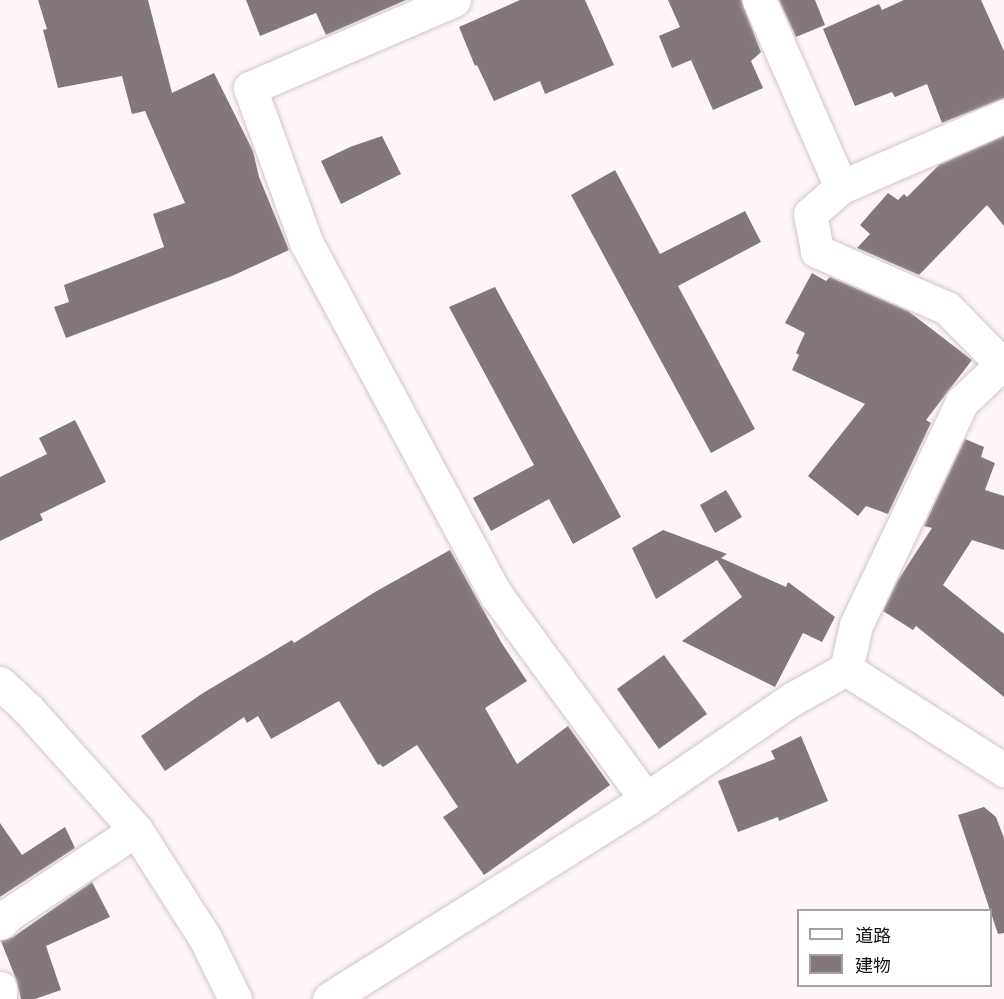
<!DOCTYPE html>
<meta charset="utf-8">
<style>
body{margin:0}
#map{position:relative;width:1004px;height:999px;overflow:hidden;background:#fdf5f8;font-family:Mulish,"Noto Sans JP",sans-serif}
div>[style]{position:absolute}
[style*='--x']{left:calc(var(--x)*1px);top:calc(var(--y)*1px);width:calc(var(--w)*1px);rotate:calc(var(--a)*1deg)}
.building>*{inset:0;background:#83777c}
.roads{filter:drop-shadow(0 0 2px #d3c5cb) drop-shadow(0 0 2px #d3c5cb)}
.minor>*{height:33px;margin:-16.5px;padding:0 16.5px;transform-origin:16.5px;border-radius:16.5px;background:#fff}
.tertiary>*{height:33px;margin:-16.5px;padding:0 16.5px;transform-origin:16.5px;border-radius:16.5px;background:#fff}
span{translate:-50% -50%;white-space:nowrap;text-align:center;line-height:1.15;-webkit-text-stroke:5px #fff;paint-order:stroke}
.legend{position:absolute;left:797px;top:909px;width:195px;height:78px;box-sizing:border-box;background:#fff;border:2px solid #a2a0a1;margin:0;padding:8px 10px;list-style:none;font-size:18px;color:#161113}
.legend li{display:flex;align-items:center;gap:12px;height:30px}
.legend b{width:30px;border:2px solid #a2a0a1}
</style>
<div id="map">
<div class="building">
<div style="clip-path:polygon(38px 0,148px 0,172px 93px,214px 73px,253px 151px,259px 177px,289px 250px,232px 276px,66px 338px,54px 307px,69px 302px,64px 285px,164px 247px,153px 214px,185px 203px,145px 111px,132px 114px,122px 76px,58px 88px,43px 30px,47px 29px)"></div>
<div style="clip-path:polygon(246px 0,406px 0,326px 35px,316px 13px,260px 36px)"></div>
<div style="clip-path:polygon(520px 0,585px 0,614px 65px,545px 94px,540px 81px,494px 101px,477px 65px,475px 66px,459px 27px)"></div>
<div style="clip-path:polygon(668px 0,741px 0,761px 52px,751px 61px,763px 88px,713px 110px,691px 60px,672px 68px,659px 36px,680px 27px)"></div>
<div style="clip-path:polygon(779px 0,815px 0,825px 25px,796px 37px)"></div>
<div style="clip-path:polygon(904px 0,981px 0,1004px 51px,1004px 98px,942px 123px,927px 84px,895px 97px,892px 92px,855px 106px,823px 29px,879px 4px,882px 10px)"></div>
<div style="clip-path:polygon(382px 136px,401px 174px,341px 204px,321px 161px,350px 147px)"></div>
<div style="clip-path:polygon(1004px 136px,1004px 226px,987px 205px,919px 275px,857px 248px,870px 234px,860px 225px,888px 193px,898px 200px,904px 194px,907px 197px,939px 165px)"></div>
<div style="clip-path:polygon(615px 170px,660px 254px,745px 211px,761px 242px,678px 286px,755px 429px,711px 453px,571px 195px)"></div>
<div style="clip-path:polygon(812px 273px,826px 281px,830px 277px,908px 311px,972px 360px,926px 420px,931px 423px,888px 514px,866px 506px,858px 516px,808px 476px,865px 404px,792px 370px,799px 355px,796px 353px,805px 333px,785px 323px)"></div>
<div style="clip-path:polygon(495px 287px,621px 517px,573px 544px,549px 499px,491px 531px,473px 498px,534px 465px,449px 307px)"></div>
<div style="clip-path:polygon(75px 420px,106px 482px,40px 514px,43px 520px,0 541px,0 477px,47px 454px,39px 438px)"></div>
<div style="clip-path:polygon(965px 439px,984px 447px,981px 457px,995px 463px,985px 490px,1004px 496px,1004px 550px,972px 540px,943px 585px,1004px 634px,1004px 697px,916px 626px,913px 630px,883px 611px,898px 580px,932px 528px,924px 526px)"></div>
<div style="clip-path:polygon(726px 490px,742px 517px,715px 533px,700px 505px)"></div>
<div style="clip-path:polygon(663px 530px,727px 554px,721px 558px,786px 587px,788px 582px,835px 617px,822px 642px,803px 633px,775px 687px,682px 641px,742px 597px,717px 560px,656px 599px,632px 548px)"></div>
<div style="clip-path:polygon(450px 550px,501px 642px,527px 681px,485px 708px,517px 764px,568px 726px,610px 785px,484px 875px,443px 817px,458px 807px,417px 745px,383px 767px,380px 764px,378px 765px,339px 701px,271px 739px,258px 716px,247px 723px,244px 717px,165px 771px,141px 736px,203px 693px,292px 640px,294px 643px,375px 592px)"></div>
<div style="clip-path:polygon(664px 655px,707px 714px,659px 749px,617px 689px)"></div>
<div style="clip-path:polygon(801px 736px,828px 801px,779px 821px,778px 817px,738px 832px,718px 781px,775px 759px,771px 751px)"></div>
<div style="clip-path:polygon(984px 807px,996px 817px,1004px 838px,1004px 933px,998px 934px,958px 815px)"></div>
<div style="clip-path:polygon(0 823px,22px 855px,65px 827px,75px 848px,0 897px)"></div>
<div style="clip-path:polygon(92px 882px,110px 917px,46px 946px,61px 990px,35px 999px,21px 999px,16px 979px,1px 941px,13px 937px)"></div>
</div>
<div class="roads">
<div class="minor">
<div style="--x:454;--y:0;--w:222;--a:156.7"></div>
<div style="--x:250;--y:88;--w:164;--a:70"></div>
<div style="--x:306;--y:242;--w:402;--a:61.7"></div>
<div style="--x:497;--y:596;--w:252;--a:53.7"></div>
<div style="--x:759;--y:0;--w:204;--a:66.3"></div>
<div style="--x:841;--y:187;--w:41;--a:138.9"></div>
<div style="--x:810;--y:214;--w:38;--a:79"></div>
<div style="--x:817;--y:251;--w:142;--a:23.7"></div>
<div style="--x:947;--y:308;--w:78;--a:45.5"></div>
<div style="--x:841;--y:187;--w:178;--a:-23.5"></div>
<div style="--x:846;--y:669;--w:188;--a:32.6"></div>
<div style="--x:0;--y:923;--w:13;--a:-45"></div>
<div style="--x:9;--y:914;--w:152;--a:-33.5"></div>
<div style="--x:0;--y:988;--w:10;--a:90"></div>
<div style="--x:329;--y:999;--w:375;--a:-32.2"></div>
<div style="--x:646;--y:799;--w:177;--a:-34.4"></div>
<div style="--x:792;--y:699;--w:62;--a:-29.1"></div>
<div style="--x:846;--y:669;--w:45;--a:-77.2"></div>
<div style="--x:856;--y:625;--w:247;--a:-64.6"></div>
<div style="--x:962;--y:402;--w:58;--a:-43.6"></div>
</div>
<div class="tertiary">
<div style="--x:0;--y:683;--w:37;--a:43"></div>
<div style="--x:27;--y:708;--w:164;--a:48.2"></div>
<div style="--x:136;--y:830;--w:128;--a:57.4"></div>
<div style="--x:205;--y:938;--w:68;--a:63.8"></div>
</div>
</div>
<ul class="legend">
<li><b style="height:8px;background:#fff"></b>道路</li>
<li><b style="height:16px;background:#83777c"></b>建物</li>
</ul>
</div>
